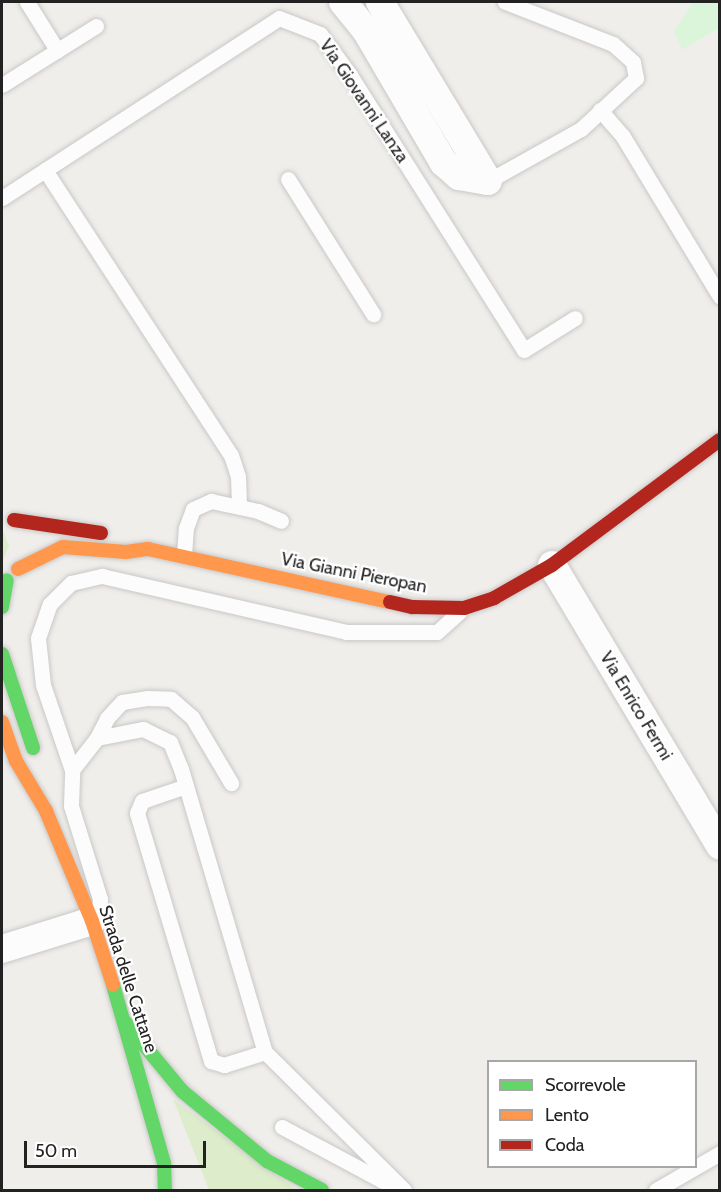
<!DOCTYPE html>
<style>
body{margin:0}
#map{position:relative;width:721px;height:1192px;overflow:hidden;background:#f0eeeb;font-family:Cabin,sans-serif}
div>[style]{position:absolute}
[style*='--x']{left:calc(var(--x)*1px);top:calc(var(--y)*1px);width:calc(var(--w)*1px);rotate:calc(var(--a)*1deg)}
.grass>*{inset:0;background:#ddeccb}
.park>*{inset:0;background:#daf5da}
.roads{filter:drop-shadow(0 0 2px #c9c8c7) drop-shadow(0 0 2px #c9c8c7)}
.lane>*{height:15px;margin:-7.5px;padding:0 7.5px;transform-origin:7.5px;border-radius:7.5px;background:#fdfcfc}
.street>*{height:28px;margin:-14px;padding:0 14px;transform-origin:14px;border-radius:14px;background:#fdfcfc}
.fast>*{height:14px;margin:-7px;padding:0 7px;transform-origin:7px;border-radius:7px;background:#63d668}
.slow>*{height:14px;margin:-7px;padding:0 7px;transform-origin:7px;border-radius:7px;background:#ff974d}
.jam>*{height:14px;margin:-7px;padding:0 7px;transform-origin:7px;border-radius:7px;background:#b3261e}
span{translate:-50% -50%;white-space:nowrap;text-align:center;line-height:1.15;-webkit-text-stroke:4.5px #fff;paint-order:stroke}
.street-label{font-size:18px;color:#222}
.frame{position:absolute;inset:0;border:3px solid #222;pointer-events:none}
.legend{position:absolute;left:487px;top:1060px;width:210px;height:108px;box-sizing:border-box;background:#fff;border:2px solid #a7a7a7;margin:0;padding:8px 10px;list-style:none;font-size:18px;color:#222}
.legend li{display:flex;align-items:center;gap:12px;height:30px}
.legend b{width:30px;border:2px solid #a7a7a7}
.scale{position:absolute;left:24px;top:1141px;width:182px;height:27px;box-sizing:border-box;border:3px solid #222;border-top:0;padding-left:8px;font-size:18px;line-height:21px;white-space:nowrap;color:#222;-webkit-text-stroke:4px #fff;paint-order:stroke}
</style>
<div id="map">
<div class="grass">
<div style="clip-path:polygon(2px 529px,9px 546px,2px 562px)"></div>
<div style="clip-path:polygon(173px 1099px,297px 1190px,209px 1190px)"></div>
</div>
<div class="park">
<div style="clip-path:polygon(693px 2px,719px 2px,719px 28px,682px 50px,674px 31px)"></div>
</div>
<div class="roads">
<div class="lane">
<div style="--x:27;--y:2;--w:57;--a:58"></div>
<div style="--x:2;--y:85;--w:111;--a:-32.1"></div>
<div style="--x:600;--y:110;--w:33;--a:49"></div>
<div style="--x:622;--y:135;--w:189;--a:58.8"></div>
<div style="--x:45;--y:170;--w:340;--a:56.9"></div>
<div style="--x:231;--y:455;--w:22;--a:72"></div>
<div style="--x:238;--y:476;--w:30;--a:88"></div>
<div style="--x:288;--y:179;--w:160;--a:57.8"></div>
<div style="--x:488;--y:181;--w:107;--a:-29.2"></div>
<div style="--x:581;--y:129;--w:75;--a:-42.8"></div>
<div style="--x:636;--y:78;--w:16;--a:-101"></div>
<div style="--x:633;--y:62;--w:27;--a:-138"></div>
<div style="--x:613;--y:44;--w:116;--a:-158.7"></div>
<div style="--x:2;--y:198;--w:330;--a:-33"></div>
<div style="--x:279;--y:18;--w:44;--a:21.3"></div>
<div style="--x:320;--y:34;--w:51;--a:53.8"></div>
<div style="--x:350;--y:75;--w:325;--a:57.7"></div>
<div style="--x:524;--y:350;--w:60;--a:-32.1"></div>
<div style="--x:184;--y:555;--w:27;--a:-86"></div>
<div style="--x:186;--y:528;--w:20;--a:-70"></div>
<div style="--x:193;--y:509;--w:20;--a:-24"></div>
<div style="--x:211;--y:501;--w:48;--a:12"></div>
<div style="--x:258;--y:511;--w:25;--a:23"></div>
<div style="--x:97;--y:738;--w:22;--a:-63"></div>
<div style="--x:107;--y:718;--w:22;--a:-47"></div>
<div style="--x:122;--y:702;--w:25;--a:-9"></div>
<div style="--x:147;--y:698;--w:24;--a:2"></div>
<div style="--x:171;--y:699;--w:28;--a:41"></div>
<div style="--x:192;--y:717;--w:77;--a:59.4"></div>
<div style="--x:72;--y:770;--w:90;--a:-108.8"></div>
<div style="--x:43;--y:685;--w:47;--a:-96.1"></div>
<div style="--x:38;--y:638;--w:36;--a:-71"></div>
<div style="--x:50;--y:604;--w:30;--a:-45"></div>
<div style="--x:71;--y:583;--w:32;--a:-13"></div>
<div style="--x:102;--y:576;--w:250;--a:12.9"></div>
<div style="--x:346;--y:632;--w:91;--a:0"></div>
<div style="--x:437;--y:632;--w:30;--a:-42"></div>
<div style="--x:186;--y:786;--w:46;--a:161.2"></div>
<div style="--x:142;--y:801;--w:13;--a:113"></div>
<div style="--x:137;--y:813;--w:259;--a:73.4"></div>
<div style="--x:211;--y:1061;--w:14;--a:17"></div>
<div style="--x:224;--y:1065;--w:43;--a:-17.6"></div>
<div style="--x:99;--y:909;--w:10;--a:-84"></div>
<div style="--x:100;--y:899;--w:97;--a:-107.3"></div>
<div style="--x:71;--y:806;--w:36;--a:-88"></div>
<div style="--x:72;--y:770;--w:41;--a:-52"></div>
<div style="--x:97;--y:738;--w:47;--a:-11.1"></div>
<div style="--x:143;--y:729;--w:30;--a:26"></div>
<div style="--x:170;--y:742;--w:29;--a:68"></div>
<div style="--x:181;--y:769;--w:295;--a:73.5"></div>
<div style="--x:265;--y:1052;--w:196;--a:44.8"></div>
<div style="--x:282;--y:1127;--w:129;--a:28.2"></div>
<div style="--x:656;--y:1190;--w:74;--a:-30"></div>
</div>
<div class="street">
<div style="--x:343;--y:2;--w:38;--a:51"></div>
<div style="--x:367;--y:32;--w:152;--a:59.6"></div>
<div style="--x:444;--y:163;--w:20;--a:41"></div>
<div style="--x:459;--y:176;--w:29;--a:10"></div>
<div style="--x:380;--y:2;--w:209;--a:58.9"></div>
<div style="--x:552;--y:565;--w:327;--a:59.1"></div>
<div style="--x:2;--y:949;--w:94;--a:-17.3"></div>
</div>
<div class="fast">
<div style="--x:2;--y:607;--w:27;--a:-80"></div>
<div style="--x:2;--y:654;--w:99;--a:71.7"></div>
<div style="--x:113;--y:985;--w:185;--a:74"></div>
<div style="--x:164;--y:1163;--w:27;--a:88"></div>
<div style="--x:125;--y:1022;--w:89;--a:50.4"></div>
<div style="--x:182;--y:1091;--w:110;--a:39.5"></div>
<div style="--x:267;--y:1161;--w:62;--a:27.8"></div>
</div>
<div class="slow">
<div style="--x:18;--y:569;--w:50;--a:-26.1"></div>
<div style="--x:63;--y:547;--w:63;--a:4.5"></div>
<div style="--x:126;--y:552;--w:22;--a:-8"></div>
<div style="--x:148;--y:549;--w:248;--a:12.4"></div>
<div style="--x:2;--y:722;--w:41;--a:70.3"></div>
<div style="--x:16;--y:761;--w:58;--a:59"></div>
<div style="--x:46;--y:811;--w:119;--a:67.3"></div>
<div style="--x:92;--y:921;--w:67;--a:71.8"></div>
</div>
<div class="jam">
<div style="--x:14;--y:520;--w:88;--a:8.5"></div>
<div style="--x:390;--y:602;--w:23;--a:13"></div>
<div style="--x:412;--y:607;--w:52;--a:1.1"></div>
<div style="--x:464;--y:608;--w:32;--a:-18"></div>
<div style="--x:494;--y:598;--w:67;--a:-29.6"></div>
<div style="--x:552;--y:565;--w:209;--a:-36.7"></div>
</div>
</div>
<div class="street-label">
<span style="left:364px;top:101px;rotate:56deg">Via Giovanni Lanza</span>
<span style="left:354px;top:573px;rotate:11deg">Via Gianni Pieropan</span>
<span style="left:636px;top:706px;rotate:59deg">Via Enrico Fermi</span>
<span style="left:128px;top:979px;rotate:72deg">Strada delle Cattane</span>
</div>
<div class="frame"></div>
<ul class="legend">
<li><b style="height:8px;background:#63d668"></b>Scorrevole</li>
<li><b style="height:8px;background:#ff974d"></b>Lento</li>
<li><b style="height:8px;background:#b3261e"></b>Coda</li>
</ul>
<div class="scale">50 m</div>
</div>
